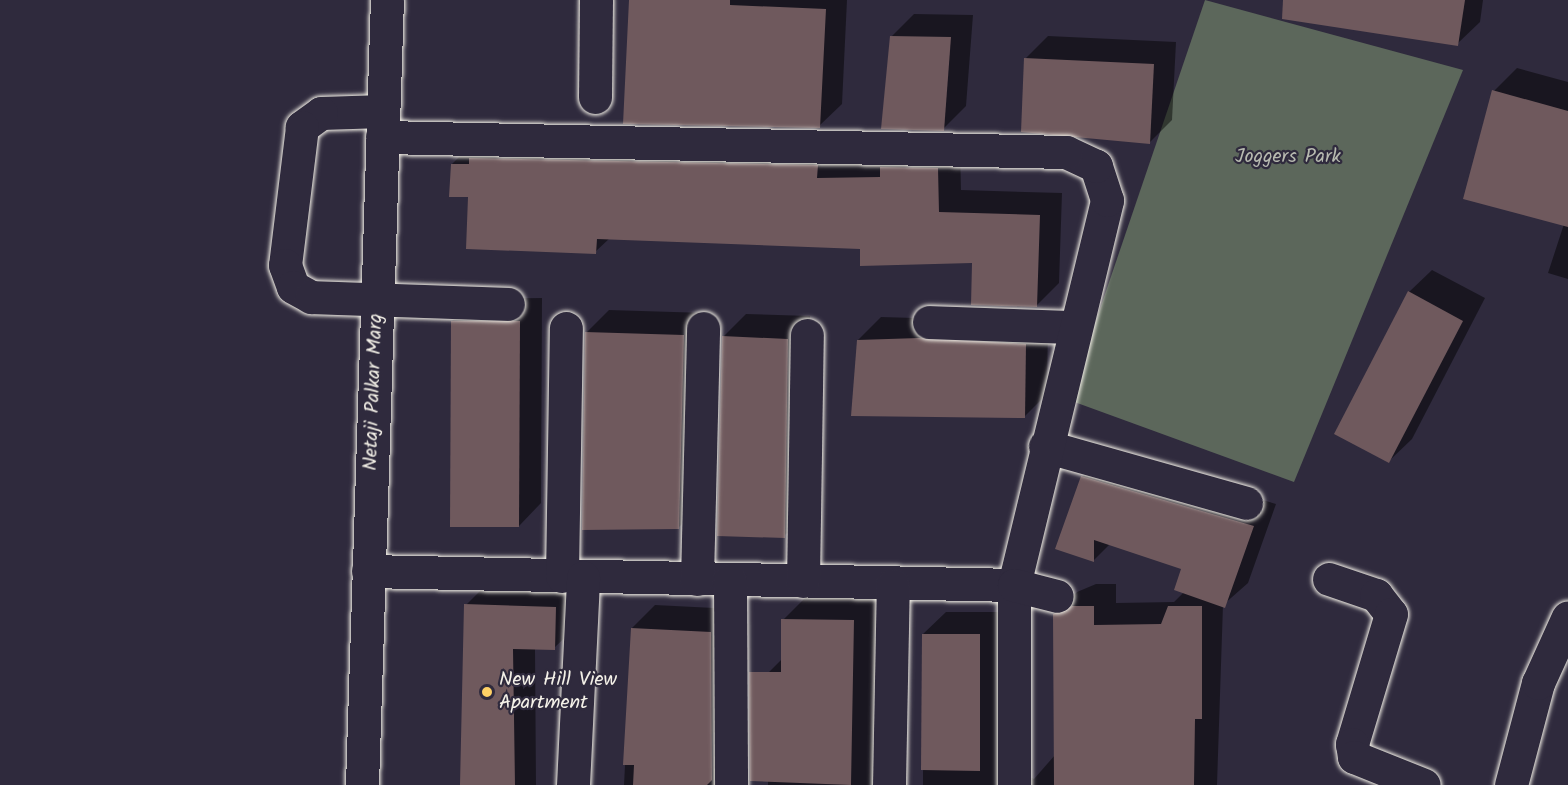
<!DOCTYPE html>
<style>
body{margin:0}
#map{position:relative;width:1568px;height:785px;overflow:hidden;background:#2f2a3d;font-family:Kalam,sans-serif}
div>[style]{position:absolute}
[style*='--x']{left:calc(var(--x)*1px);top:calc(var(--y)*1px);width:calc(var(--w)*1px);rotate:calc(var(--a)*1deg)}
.green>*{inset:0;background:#5c675b}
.shadow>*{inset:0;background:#0007}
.building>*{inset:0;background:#6f595d}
.roads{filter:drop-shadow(0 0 2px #f4f1e8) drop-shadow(0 0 2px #f4f1e8)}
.minor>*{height:33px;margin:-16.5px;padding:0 16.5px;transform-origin:16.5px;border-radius:16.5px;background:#2f2a3d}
.dots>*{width:16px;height:16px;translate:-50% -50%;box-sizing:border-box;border:3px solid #2f2a3d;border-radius:50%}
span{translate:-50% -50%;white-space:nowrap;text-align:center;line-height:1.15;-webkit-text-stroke:4.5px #2f2a3d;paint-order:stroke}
.park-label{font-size:20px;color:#b7bab0}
.street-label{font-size:20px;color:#f4f1e8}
.poi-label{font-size:20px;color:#f4f1e8}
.left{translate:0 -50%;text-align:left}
</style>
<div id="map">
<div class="green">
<div style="clip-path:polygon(1205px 0,1463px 70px,1294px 482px,1069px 400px)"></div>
</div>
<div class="shadow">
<div style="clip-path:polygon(630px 0,847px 0,842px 104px,819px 126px)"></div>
<div style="clip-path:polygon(1295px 0,1483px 0,1480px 22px,1457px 44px)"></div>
<div style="clip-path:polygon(914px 14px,973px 15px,966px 106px,943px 129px,891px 37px)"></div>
<div style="clip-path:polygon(1048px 36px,1176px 42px,1172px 120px,1150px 142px,1026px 58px)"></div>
<div style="clip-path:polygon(1517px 68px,1568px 82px,1568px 279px,1548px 273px,1564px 224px,1494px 91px)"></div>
<div style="clip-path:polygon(475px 141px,960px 146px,961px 190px,1062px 193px,1059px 283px,1037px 305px,973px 261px,861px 248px,610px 238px,595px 252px,470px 196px,452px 164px)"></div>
<div style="clip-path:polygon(1432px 270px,1485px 298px,1412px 439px,1389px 461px,1409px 292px)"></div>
<div style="clip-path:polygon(542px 298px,541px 503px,519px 526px,452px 321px,475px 299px)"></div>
<div style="clip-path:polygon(609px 310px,706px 313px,702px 505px,679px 527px,586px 333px)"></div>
<div style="clip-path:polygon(746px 314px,810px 316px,807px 513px,784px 536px,723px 337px)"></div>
<div style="clip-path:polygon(881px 317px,1048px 322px,1047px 394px,1024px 417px,858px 340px)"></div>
<div style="clip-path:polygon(1105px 454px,1276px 504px,1248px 583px,1223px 605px,1217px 785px,923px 785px,923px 634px,946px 612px,1003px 612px,1020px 772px,1034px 779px,1055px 755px,1054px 615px,1077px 592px,1096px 584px,1116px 584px,1116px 603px,1174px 602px,1184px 592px,1183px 569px,1110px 544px,1094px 560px,1082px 477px)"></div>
<div style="clip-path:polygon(489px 582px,578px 584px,577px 626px,554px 648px,535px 648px,536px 785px,462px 785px,466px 605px)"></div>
<div style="clip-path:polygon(806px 597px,876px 598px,873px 785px,768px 785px,769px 672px,782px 659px,783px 620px)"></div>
<div style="clip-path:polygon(655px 605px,734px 609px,728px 785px,624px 785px,632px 628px)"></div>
</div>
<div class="building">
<div style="clip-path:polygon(629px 0,730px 0,730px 5px,826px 9px,820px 128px,623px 124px)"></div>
<div style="clip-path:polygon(1283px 0,1465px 0,1458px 46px,1282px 19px)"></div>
<div style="clip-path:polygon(890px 36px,951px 37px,944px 131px,881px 129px)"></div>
<div style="clip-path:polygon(1024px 58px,1154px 64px,1150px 144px,1021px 132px)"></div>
<div style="clip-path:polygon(1492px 90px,1568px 111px,1568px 227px,1463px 199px)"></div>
<div style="clip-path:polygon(469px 158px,818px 165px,817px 178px,880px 177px,880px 167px,938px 168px,939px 212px,1040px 215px,1037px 307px,971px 305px,972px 263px,860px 266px,860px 249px,597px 239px,596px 254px,466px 249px,468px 197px,449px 197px,451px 164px,469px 164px)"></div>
<div style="clip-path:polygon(1408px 291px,1463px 321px,1389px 463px,1334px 434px)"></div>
<div style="clip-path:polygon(451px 321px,520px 321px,519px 527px,450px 527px)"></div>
<div style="clip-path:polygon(585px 332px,684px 335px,679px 529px,582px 530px)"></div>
<div style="clip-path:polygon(722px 336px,788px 339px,785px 538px,717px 536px)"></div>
<div style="clip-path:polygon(919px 338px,1026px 344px,1025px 418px,851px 416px,857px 340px)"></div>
<div style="clip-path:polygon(1081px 476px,1254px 526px,1225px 608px,1174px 590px,1181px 569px,1094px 540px,1094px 562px,1055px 549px)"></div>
<div style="clip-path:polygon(464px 604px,556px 607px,555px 650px,513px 649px,515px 785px,460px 785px)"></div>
<div style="clip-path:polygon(1072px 606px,1094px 606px,1094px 625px,1161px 624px,1168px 606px,1202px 606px,1202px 719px,1195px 719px,1194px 785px,1054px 785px,1053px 614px)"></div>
<div style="clip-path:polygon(781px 619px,854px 620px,851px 785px,750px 781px,749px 672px,781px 672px)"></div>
<div style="clip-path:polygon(631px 628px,711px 632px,712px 780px,707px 785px,633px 785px,634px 765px,623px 765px)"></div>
<div style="clip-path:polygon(922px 634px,980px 634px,980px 771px,921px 770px)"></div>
</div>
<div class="roads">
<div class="minor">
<div style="--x:595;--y:97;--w:97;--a:-89.4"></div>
<div style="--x:383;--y:111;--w:62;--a:178.2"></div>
<div style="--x:321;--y:113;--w:24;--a:144"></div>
<div style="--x:302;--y:127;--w:139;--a:97"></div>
<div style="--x:285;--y:265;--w:23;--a:70"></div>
<div style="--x:293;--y:287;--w:21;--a:29"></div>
<div style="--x:311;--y:297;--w:197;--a:2"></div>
<div style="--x:929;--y:322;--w:146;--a:2"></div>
<div style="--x:1045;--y:446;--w:209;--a:15.8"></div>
<div style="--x:368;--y:571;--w:646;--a:1.24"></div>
<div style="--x:1014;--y:585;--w:396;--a:-76.4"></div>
<div style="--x:1107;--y:200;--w:36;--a:-108"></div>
<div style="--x:1096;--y:166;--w:33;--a:-155"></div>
<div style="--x:1066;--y:152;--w:684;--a:-178.74"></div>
<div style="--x:562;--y:576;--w:248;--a:-89.1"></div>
<div style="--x:697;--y:579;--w:251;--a:-88.6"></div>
<div style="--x:1329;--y:579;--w:50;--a:18.8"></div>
<div style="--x:1376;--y:595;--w:24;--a:52"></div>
<div style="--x:1391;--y:614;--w:136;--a:106.7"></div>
<div style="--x:1352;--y:744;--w:13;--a:81"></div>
<div style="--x:1354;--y:757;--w:75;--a:21.8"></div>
<div style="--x:730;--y:580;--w:205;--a:89.7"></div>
<div style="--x:803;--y:581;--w:246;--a:-89.1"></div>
<div style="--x:362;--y:785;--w:785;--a:-88.18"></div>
<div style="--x:573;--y:785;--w:208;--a:-87.2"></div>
<div style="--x:889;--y:785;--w:200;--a:-88.9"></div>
<div style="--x:1014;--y:785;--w:200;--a:-90"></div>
<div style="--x:1014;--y:585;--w:44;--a:14.3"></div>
<div style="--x:1511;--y:785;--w:106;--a:-75.2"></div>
<div style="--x:1538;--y:683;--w:72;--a:-65.6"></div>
</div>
</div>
<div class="dots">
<div style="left:487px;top:692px;background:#ffd166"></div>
</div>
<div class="park-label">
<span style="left:1288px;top:157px">Joggers Park</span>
</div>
<div class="street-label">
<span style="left:374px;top:392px;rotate:-88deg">Netaji Palkar Marg</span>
</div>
<div class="poi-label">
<span class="left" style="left:499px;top:692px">New Hill View<br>Apartment</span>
</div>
</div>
